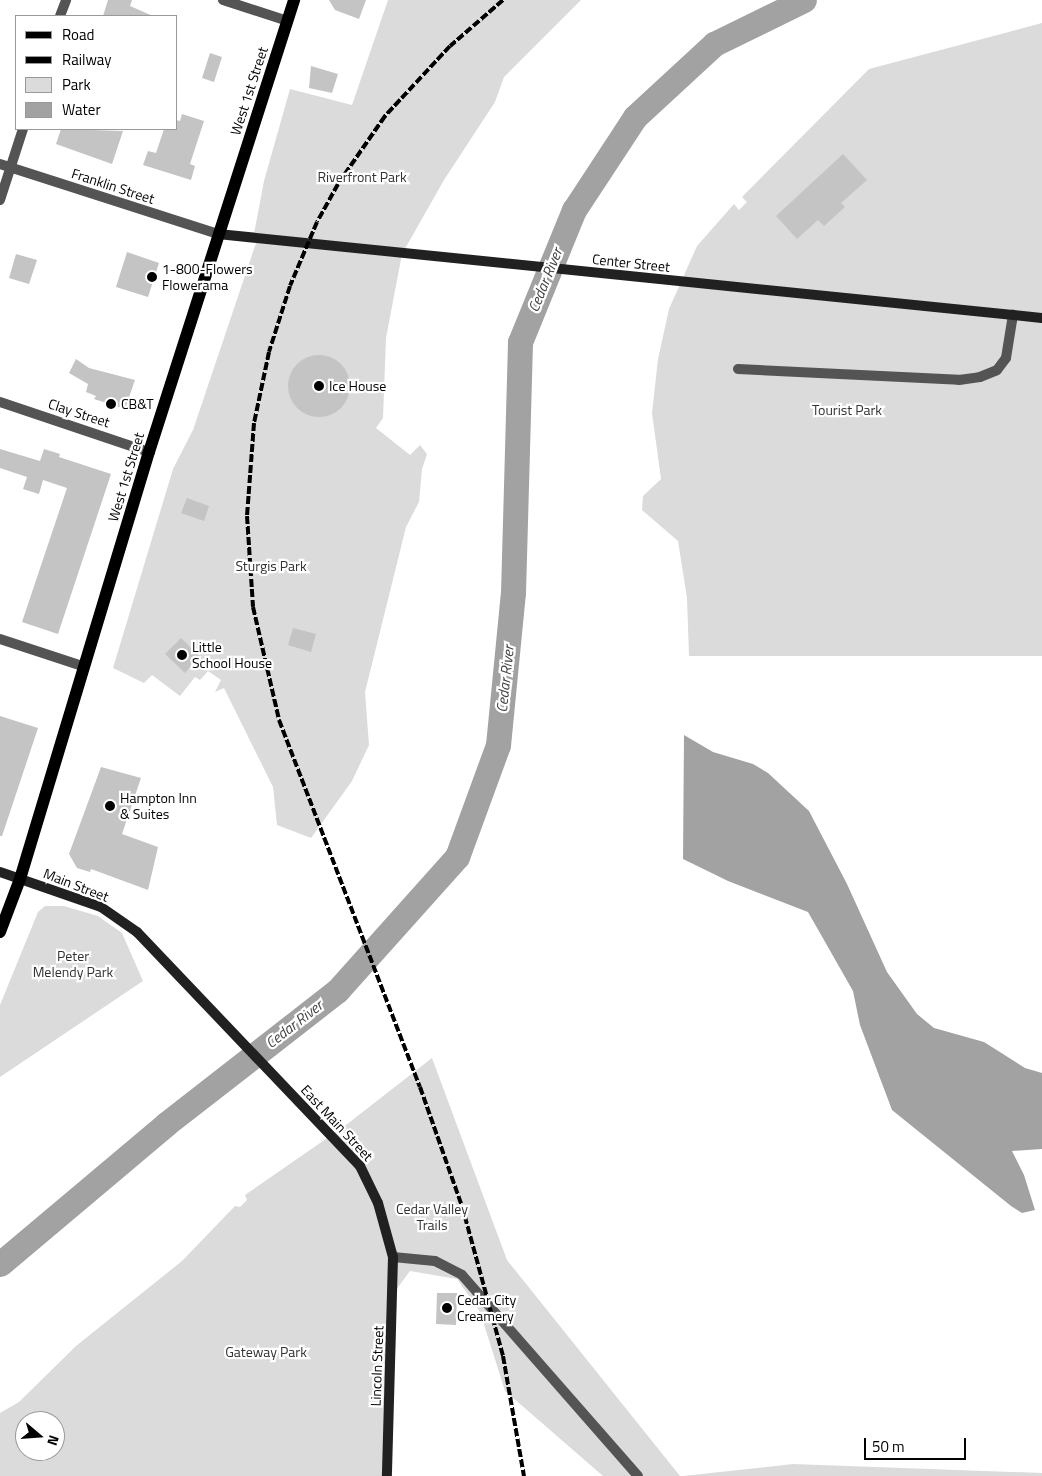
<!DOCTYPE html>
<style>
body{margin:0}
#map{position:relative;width:1042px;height:1476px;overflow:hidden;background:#fff;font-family:"Titillium Web",sans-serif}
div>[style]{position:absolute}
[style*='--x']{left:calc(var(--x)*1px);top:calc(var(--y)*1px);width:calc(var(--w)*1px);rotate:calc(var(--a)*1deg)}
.green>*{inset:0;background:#dbdbdb}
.water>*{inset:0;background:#a2a2a2}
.river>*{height:25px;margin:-12.5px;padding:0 12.5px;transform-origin:12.5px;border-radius:12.5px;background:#a2a2a2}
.building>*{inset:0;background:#c4c4c4}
.round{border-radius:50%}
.minor>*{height:10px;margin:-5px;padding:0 5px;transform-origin:5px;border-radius:5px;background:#545454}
.tertiary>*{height:10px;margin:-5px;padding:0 5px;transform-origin:5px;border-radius:5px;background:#545454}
.secondary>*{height:10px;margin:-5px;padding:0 5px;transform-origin:5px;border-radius:5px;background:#212121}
.primary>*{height:12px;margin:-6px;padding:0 6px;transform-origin:6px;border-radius:6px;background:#000}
.rail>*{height:4px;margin-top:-2px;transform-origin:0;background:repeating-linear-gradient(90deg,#000 0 8px,transparent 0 10.5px)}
.dots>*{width:14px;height:14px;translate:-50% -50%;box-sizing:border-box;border:2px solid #fff;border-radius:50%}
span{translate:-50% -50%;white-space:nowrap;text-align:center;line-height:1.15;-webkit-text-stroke:4.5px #fff;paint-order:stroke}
.street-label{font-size:14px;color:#000}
.park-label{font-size:14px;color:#323232}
.poi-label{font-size:14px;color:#000}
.left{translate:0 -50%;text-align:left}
.water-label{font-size:15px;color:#434343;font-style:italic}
.legend{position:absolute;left:15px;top:15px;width:162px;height:115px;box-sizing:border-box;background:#fff;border:1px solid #999;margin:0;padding:6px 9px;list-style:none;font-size:15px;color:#000}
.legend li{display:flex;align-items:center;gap:10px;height:25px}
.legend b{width:25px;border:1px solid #999}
.north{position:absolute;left:15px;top:1411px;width:50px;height:50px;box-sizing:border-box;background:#fff;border:1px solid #999;border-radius:50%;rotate:108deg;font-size:14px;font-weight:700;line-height:20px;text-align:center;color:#000}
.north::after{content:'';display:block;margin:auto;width:18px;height:22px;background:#000;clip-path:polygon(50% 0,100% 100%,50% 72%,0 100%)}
.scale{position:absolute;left:864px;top:1438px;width:102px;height:22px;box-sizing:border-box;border:2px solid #000;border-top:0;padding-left:6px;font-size:15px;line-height:18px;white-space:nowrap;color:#000;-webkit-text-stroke:4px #fff;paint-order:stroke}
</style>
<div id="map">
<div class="green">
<div style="clip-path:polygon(388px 0,581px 0,504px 77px,495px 102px,444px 180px,402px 254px,386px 338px,383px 418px,376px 428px,410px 455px,420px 445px,427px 454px,422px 469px,419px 502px,406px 527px,365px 692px,369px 745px,352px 781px,311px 838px,277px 825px,273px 787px,224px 688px,215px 692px,221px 680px,208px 671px,200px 680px,195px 677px,180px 696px,152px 675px,144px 683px,113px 668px,173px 469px,193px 430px,257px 240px,253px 239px,264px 181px,290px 89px,352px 105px)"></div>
<div style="clip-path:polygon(1042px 23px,1042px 656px,689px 656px,687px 598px,678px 541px,642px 510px,643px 496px,661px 479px,652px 413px,658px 359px,669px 309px,697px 246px,734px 204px,739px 210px,747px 202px,742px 197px,869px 69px)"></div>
<div style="clip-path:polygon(45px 906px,64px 906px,98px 916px,122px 933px,143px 981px,0 1077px,0 1005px,38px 912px)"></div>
<div style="clip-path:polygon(evenodd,432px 1058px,507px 1260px,680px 1476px,603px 1476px,505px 1391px,480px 1312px,457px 1279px,410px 1271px,393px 1294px,387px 1476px,0 1476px,0 1413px,19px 1402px,76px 1346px,182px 1261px,235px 1206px,240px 1207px,247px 1200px,245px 1195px,346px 1125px,432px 1058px,25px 1421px,55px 1421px,55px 1451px,25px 1451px,25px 1421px)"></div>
<div style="clip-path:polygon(793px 1464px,1042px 1473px,1042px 1476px,683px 1476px)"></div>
</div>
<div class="water">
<div style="clip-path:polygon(684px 735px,713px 752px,753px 764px,768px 773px,809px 811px,847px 884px,887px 972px,917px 1014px,934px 1028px,984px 1042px,1025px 1068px,1042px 1073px,1042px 1149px,1012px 1151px,1024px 1175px,1035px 1210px,1022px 1213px,1011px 1206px,892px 1110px,860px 1025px,853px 991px,808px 912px,728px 881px,683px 859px)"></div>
</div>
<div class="river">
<div style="--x:0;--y:1264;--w:217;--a:-40.1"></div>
<div style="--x:166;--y:1124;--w:217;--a:-37.9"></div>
<div style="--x:337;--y:991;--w:180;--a:-48.2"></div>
<div style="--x:457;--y:857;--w:119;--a:-69.9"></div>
<div style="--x:498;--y:745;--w:153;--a:-84.4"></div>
<div style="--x:513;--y:593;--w:251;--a:-88.4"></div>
<div style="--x:520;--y:342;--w:143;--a:-67.8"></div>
<div style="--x:574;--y:210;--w:111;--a:-56.7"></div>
<div style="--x:635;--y:117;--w:108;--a:-42.7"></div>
<div style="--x:714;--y:44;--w:100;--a:-26.1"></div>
</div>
<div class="building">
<div style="clip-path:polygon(108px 0,132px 0,130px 6px,153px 16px,103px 16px)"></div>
<div style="clip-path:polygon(329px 0,366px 0,359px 19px,335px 10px)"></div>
<div style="clip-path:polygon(210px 53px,222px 57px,214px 82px,202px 78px)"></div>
<div style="clip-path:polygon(311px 66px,338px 74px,332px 93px,309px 88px)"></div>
<div style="clip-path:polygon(182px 114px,204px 121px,190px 164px,195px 166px,191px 180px,143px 165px,148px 151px,156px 153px,164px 129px,176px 129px,176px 120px,180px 121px)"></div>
<div style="clip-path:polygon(61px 129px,123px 131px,112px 164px,56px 144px)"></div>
<div style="clip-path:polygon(843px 154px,867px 180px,841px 203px,845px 207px,824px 226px,818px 220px,797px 239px,776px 216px)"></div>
<div style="clip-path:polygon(127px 252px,159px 263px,148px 297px,116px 287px)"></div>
<div style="clip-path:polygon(16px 254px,37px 260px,29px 284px,9px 278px)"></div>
<div class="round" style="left:288px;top:355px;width:62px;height:62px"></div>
<div style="clip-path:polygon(76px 359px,89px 368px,135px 380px,125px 409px,94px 399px,96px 396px,86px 392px,88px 384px,69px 373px)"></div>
<div style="clip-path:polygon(0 449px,40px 461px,44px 449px,60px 454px,59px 457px,111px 474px,58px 634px,22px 622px,67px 488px,43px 480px,39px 494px,23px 489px,27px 477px,0 468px)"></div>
<div style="clip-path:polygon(187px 498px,209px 506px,204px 521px,181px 513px)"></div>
<div style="clip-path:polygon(293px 628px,316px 634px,311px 652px,288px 645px)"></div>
<div style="clip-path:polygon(181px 638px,199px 656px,185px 673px,165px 654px)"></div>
<div style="clip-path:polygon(0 716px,38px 728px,2px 836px,0 836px)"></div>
<div style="clip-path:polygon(101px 767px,141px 778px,122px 834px,158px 847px,148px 890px,91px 869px,90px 872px,77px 868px,69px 854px)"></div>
<div style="clip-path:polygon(437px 1293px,457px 1293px,456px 1325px,436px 1324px)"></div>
</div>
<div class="minor">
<div style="--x:223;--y:0;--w:68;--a:17.9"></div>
<div style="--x:60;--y:16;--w:17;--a:-69"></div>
<div style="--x:0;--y:200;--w:75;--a:-72.1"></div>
<div style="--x:738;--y:369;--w:221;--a:2.8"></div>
<div style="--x:959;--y:380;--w:21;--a:-8"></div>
<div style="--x:980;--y:377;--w:18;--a:-22"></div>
<div style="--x:997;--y:370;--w:15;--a:-53"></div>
<div style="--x:1006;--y:358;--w:44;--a:-80.8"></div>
<div style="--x:0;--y:402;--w:157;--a:18.6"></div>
<div style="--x:0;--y:639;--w:89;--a:18.2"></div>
<div style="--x:393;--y:1257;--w:42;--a:5.4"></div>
<div style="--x:435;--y:1261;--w:30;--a:27"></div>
<div style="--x:462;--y:1275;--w:267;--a:48.8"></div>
</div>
<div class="tertiary">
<div style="--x:0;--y:164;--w:229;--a:17.8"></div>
</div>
<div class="secondary">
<div style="--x:218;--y:234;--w:828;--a:5.82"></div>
<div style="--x:0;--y:872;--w:107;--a:19.1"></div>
<div style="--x:101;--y:907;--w:44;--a:34.8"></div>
<div style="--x:137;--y:932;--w:323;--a:46.4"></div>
<div style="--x:360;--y:1166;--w:41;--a:64.1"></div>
<div style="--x:378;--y:1203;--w:56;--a:74.5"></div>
<div style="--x:393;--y:1257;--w:219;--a:91.6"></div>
</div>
<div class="primary">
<div style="--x:0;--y:932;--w:57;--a:-69.3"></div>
<div style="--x:20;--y:879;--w:446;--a:-73.2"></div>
<div style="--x:149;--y:452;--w:475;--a:-72.2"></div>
</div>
<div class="rail">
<div style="--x:503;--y:0;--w:70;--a:139"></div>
<div style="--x:450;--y:46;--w:96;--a:132.9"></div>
<div style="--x:385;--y:116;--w:83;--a:124.7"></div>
<div style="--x:338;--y:184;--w:43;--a:118.9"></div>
<div style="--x:317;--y:222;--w:69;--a:112.9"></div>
<div style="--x:290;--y:286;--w:69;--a:107.7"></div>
<div style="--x:269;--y:352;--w:73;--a:101.9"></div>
<div style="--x:254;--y:423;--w:93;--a:94.3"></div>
<div style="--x:247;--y:516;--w:91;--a:86.2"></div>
<div style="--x:253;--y:607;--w:116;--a:77"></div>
<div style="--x:279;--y:720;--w:393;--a:69"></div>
<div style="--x:420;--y:1087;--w:126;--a:70.6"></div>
<div style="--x:462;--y:1206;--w:156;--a:74.7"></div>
<div style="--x:503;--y:1356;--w:122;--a:80.1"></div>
</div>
<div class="dots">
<div style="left:152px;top:277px;background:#000"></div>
<div style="left:319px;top:386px;background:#000"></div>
<div style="left:111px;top:404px;background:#000"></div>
<div style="left:182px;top:655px;background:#000"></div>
<div style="left:110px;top:806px;background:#000"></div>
<div style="left:447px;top:1308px;background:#000"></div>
</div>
<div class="street-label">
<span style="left:249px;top:91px;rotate:-72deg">West 1st Street</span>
<span style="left:113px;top:186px;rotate:18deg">Franklin Street</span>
<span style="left:631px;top:263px;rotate:6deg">Center Street</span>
<span style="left:79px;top:413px;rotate:18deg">Clay Street</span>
<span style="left:126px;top:477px;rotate:-73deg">West 1st Street</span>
<span style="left:76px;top:885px;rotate:21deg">Main Street</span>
<span style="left:337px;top:1123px;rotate:47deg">East Main Street</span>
<span style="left:377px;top:1366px;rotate:-88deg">Lincoln Street</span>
</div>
<div class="park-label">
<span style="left:362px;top:177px">Riverfront Park</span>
<span style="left:847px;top:410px">Tourist Park</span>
<span style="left:271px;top:566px">Sturgis Park</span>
<span style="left:73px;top:964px">Peter<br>Melendy Park</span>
<span style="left:432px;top:1217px">Cedar Valley<br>Trails</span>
<span style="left:266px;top:1352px">Gateway Park</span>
</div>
<div class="poi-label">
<span class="left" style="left:162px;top:277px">1-800-Flowers<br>Flowerama</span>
<span class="left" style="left:329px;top:386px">Ice House</span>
<span class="left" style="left:121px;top:404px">CB&amp;T</span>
<span class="left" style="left:192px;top:655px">Little<br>School House</span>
<span class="left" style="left:120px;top:806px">Hampton Inn<br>&amp; Suites</span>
<span class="left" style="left:457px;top:1308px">Cedar City<br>Creamery</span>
</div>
<div class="water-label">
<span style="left:545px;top:280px;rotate:-68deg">Cedar River</span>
<span style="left:505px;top:679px;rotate:-84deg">Cedar River</span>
<span style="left:294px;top:1024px;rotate:-38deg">Cedar River</span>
</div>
<ul class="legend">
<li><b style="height:6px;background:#000"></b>Road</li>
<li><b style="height:6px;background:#000"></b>Railway</li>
<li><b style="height:14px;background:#dbdbdb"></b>Park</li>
<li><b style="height:14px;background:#a2a2a2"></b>Water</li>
</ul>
<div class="north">N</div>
<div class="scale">50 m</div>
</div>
